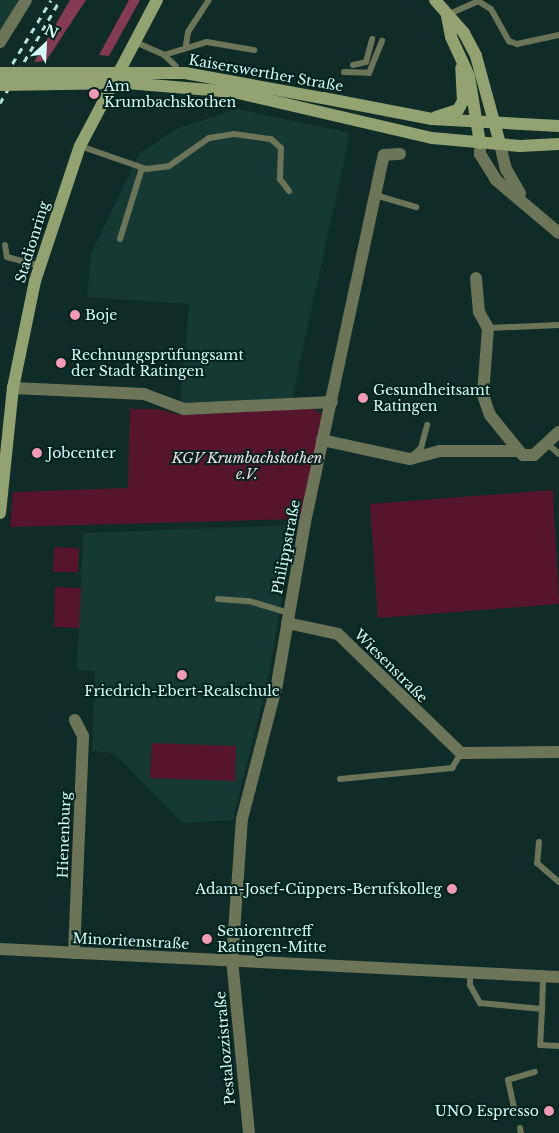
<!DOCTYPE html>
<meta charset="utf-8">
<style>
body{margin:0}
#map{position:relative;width:559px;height:1133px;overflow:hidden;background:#0f2c28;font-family:"Libre Baskerville",serif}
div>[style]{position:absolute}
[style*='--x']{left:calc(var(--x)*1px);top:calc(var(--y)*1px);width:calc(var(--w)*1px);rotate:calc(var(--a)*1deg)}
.built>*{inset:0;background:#173934}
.green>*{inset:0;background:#56152d}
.forest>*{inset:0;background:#843a52}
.lane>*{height:6px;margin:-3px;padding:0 3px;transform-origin:3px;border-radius:3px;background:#6c7557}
.street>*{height:12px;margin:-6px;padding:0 6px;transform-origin:6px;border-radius:6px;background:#6c7557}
.secondary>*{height:12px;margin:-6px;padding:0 6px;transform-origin:6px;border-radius:6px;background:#93a271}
.rail>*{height:3px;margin-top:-1.5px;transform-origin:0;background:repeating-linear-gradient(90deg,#b6dfd8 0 6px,transparent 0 12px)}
.secondary-bridge>*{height:12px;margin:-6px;padding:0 6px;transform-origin:6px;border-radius:6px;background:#93a271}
.dots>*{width:14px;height:14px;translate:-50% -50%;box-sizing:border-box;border:2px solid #04221e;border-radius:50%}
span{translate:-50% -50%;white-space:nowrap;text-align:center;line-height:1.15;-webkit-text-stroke:4px #04221e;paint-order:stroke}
.street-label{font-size:14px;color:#d3fef6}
.poi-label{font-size:14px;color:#d3fef6}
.left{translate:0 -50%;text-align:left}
.right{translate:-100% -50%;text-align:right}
.park-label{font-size:14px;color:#f5dde3;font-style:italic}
.north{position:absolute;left:20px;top:20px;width:50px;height:50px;-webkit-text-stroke:4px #04221e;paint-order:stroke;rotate:25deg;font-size:14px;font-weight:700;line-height:20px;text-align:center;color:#d3fef6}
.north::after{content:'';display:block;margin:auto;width:18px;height:22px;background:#d3fef6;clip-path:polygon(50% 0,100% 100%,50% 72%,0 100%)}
</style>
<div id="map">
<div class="built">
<div style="clip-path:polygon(0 0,18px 0,0 39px)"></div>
<div style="clip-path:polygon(238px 109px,350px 133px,292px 399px,180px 405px,189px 304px,87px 297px,91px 254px,139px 154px,178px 128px)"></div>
<div style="clip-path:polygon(294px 525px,268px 679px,233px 820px,182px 823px,114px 753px,92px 751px,95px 671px,77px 670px,83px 533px)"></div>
</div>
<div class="green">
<div style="clip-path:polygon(311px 408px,323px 415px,300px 519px,10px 527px,13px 492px,128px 488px,130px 409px,157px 409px,181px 415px)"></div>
<div style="clip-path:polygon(553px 490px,559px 604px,378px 618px,370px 504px)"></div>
<div style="clip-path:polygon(54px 547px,79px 548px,78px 572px,53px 572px)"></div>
<div style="clip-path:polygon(55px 587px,81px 588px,79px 628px,54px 627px)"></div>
<div style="clip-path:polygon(152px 743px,236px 746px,235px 781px,150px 778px)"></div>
</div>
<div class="forest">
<div style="clip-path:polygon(70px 0,86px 0,46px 61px,34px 62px)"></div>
<div style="clip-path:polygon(129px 0,140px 0,109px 56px,99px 55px)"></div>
</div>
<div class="lane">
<div style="--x:447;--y:15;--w:34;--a:-24"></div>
<div style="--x:478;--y:1;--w:15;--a:32"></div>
<div style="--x:491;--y:9;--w:37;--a:61"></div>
<div style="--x:509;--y:41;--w:9;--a:21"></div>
<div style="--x:517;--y:44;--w:43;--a:-12.1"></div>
<div style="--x:133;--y:41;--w:34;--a:24"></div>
<div style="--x:164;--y:55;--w:45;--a:-16.8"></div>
<div style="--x:207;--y:42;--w:48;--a:9.7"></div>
<div style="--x:186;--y:45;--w:13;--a:-81"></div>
<div style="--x:188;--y:32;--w:38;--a:-57"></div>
<div style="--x:164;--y:55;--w:16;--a:43"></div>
<div style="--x:353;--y:65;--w:13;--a:-13"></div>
<div style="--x:366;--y:62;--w:24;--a:-75"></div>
<div style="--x:344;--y:72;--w:25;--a:2"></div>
<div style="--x:369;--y:73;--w:35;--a:-68"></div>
<div style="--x:80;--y:146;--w:70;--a:19.2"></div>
<div style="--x:146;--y:169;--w:23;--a:-7"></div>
<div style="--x:169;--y:166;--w:49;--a:-35"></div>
<div style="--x:209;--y:138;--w:25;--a:-9"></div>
<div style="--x:234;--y:134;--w:37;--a:8"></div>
<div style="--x:271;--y:139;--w:13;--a:42"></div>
<div style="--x:281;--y:148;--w:31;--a:92"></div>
<div style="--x:280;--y:179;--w:15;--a:53"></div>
<div style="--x:375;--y:195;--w:43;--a:16.3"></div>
<div style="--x:120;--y:239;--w:74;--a:-72.8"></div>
<div style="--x:5;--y:245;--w:12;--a:81"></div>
<div style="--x:7;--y:257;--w:34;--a:15"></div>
<div style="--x:488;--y:328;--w:71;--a:-2.4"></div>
<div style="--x:549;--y:445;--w:13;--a:42"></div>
<div style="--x:412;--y:456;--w:12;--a:-42"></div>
<div style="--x:421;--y:448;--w:24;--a:-75"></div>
<div style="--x:218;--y:599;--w:31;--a:4"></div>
<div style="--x:249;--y:601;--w:42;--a:16.7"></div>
<div style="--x:340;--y:779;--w:113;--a:-5.6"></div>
<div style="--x:452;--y:768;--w:17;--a:-59"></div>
<div style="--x:539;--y:842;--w:21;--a:95"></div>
<div style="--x:537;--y:863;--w:29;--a:41"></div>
<div style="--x:470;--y:973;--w:12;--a:90"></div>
<div style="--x:470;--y:985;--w:21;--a:61"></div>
<div style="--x:480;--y:1003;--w:62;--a:5.5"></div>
<div style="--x:542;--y:1009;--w:33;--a:-88"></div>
<div style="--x:542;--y:1009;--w:36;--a:93"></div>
<div style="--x:540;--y:1045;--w:19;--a:3"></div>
<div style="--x:514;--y:1108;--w:29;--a:-102"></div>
<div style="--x:508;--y:1080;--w:28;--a:-17"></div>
<div style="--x:520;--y:1128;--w:5;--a:79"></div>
</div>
<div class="street">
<div style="--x:0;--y:42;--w:49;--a:-58.2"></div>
<div style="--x:480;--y:143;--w:11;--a:90"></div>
<div style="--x:480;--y:154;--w:31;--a:58"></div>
<div style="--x:496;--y:180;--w:82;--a:40.1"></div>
<div style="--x:500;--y:144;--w:26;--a:77"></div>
<div style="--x:506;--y:169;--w:28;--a:60"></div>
<div style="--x:476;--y:278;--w:34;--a:85"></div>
<div style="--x:479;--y:312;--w:18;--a:61"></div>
<div style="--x:488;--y:328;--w:67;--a:94.3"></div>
<div style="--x:483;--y:395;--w:21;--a:71"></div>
<div style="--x:490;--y:415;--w:46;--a:51.1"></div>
<div style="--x:13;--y:388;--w:131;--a:2.6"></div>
<div style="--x:144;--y:394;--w:43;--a:20.6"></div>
<div style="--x:184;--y:409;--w:148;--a:-2.7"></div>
<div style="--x:322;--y:440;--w:90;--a:12.2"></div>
<div style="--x:410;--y:459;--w:30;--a:-15"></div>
<div style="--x:439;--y:451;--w:80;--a:0"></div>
<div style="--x:519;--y:451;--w:6;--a:45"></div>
<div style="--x:523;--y:455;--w:11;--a:0"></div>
<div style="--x:534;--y:455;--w:34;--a:-43"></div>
<div style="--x:287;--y:623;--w:52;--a:12.2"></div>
<div style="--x:338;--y:634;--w:171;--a:44.1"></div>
<div style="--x:461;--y:753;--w:98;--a:-0.6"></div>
<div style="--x:0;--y:949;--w:560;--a:2.87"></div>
<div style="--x:74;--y:953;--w:217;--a:-87.6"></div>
<div style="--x:83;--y:736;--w:18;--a:-117"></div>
<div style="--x:249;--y:1133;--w:173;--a:-95.6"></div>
<div style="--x:232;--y:961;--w:142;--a:-86"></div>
<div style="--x:242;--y:819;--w:139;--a:-75.5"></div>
<div style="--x:277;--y:684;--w:164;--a:-80.2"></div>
<div style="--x:305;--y:522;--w:375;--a:-77.9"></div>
<div style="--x:384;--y:155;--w:16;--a:-4"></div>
</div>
<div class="secondary">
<div style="--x:435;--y:0;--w:44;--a:48.7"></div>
<div style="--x:464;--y:33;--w:26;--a:62"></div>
<div style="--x:476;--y:56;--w:91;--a:74.7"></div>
<div style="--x:447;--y:16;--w:21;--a:79"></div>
<div style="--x:451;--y:37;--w:43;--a:65.2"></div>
<div style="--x:469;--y:76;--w:68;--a:80.7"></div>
<div style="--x:127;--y:83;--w:107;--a:4.8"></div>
<div style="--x:234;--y:92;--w:203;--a:13.1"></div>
<div style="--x:432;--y:138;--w:88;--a:5.2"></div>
<div style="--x:520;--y:146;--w:39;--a:-3"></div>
<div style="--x:323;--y:98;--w:111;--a:10.9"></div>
<div style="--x:432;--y:119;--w:127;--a:3.2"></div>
<div style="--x:436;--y:117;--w:23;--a:-18"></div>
<div style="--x:458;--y:110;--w:10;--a:-61"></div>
<div style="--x:463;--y:101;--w:33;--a:-93"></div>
<div style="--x:0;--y:513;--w:126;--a:-84.1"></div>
<div style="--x:13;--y:388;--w:109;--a:-78.4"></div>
<div style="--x:35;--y:281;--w:142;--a:-71.6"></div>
<div style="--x:80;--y:146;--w:165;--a:-62.2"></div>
</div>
<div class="rail">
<div style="--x:0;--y:84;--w:98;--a:-58.7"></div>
<div style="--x:0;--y:103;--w:119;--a:-59.8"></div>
</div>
<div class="secondary-bridge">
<div style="--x:0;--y:73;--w:185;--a:0"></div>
<div style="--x:185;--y:73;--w:140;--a:10.3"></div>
<div style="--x:0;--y:85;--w:127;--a:-0.9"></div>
</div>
<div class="dots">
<div style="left:94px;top:94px;background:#f19ab2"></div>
<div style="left:75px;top:315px;background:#f19ab2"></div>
<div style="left:61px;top:363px;background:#f19ab2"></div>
<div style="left:363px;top:398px;background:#f19ab2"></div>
<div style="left:37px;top:453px;background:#f19ab2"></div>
<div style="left:182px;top:675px;background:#f19ab2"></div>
<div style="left:452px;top:889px;background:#f19ab2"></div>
<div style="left:207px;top:939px;background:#f19ab2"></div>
<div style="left:549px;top:1111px;background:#f19ab2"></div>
</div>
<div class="street-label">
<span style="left:266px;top:73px;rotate:10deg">Kaiserswerther Straße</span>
<span style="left:32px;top:242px;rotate:-73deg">Stadionring</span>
<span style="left:286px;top:547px;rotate:-79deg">Philippstraße</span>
<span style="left:391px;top:666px;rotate:45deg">Wiesenstraße</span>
<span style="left:64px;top:835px;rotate:-88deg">Hienenburg</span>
<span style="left:131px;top:941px;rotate:3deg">Minoritenstraße</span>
<span style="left:225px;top:1048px;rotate:-95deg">Pestalozzistraße</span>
</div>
<div class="poi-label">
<span class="left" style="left:104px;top:94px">Am<br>Krumbachskothen</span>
<span class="left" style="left:85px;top:315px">Boje</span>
<span class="left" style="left:71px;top:363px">Rechnungsprüfungsamt<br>der Stadt Ratingen</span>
<span class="left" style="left:373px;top:398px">Gesundheitsamt<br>Ratingen</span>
<span class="left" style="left:47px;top:453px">Jobcenter</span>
<span style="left:182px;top:691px">Friedrich-Ebert-Realschule</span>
<span class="right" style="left:442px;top:889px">Adam-Josef-Cüppers-Berufskolleg</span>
<span class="left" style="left:217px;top:939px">Seniorentreff<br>Ratingen-Mitte</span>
<span class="right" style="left:539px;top:1111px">UNO Espresso</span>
</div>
<div class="park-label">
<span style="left:247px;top:466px">KGV Krumbachskothen<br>e.V.</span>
</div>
<div class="north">N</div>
</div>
